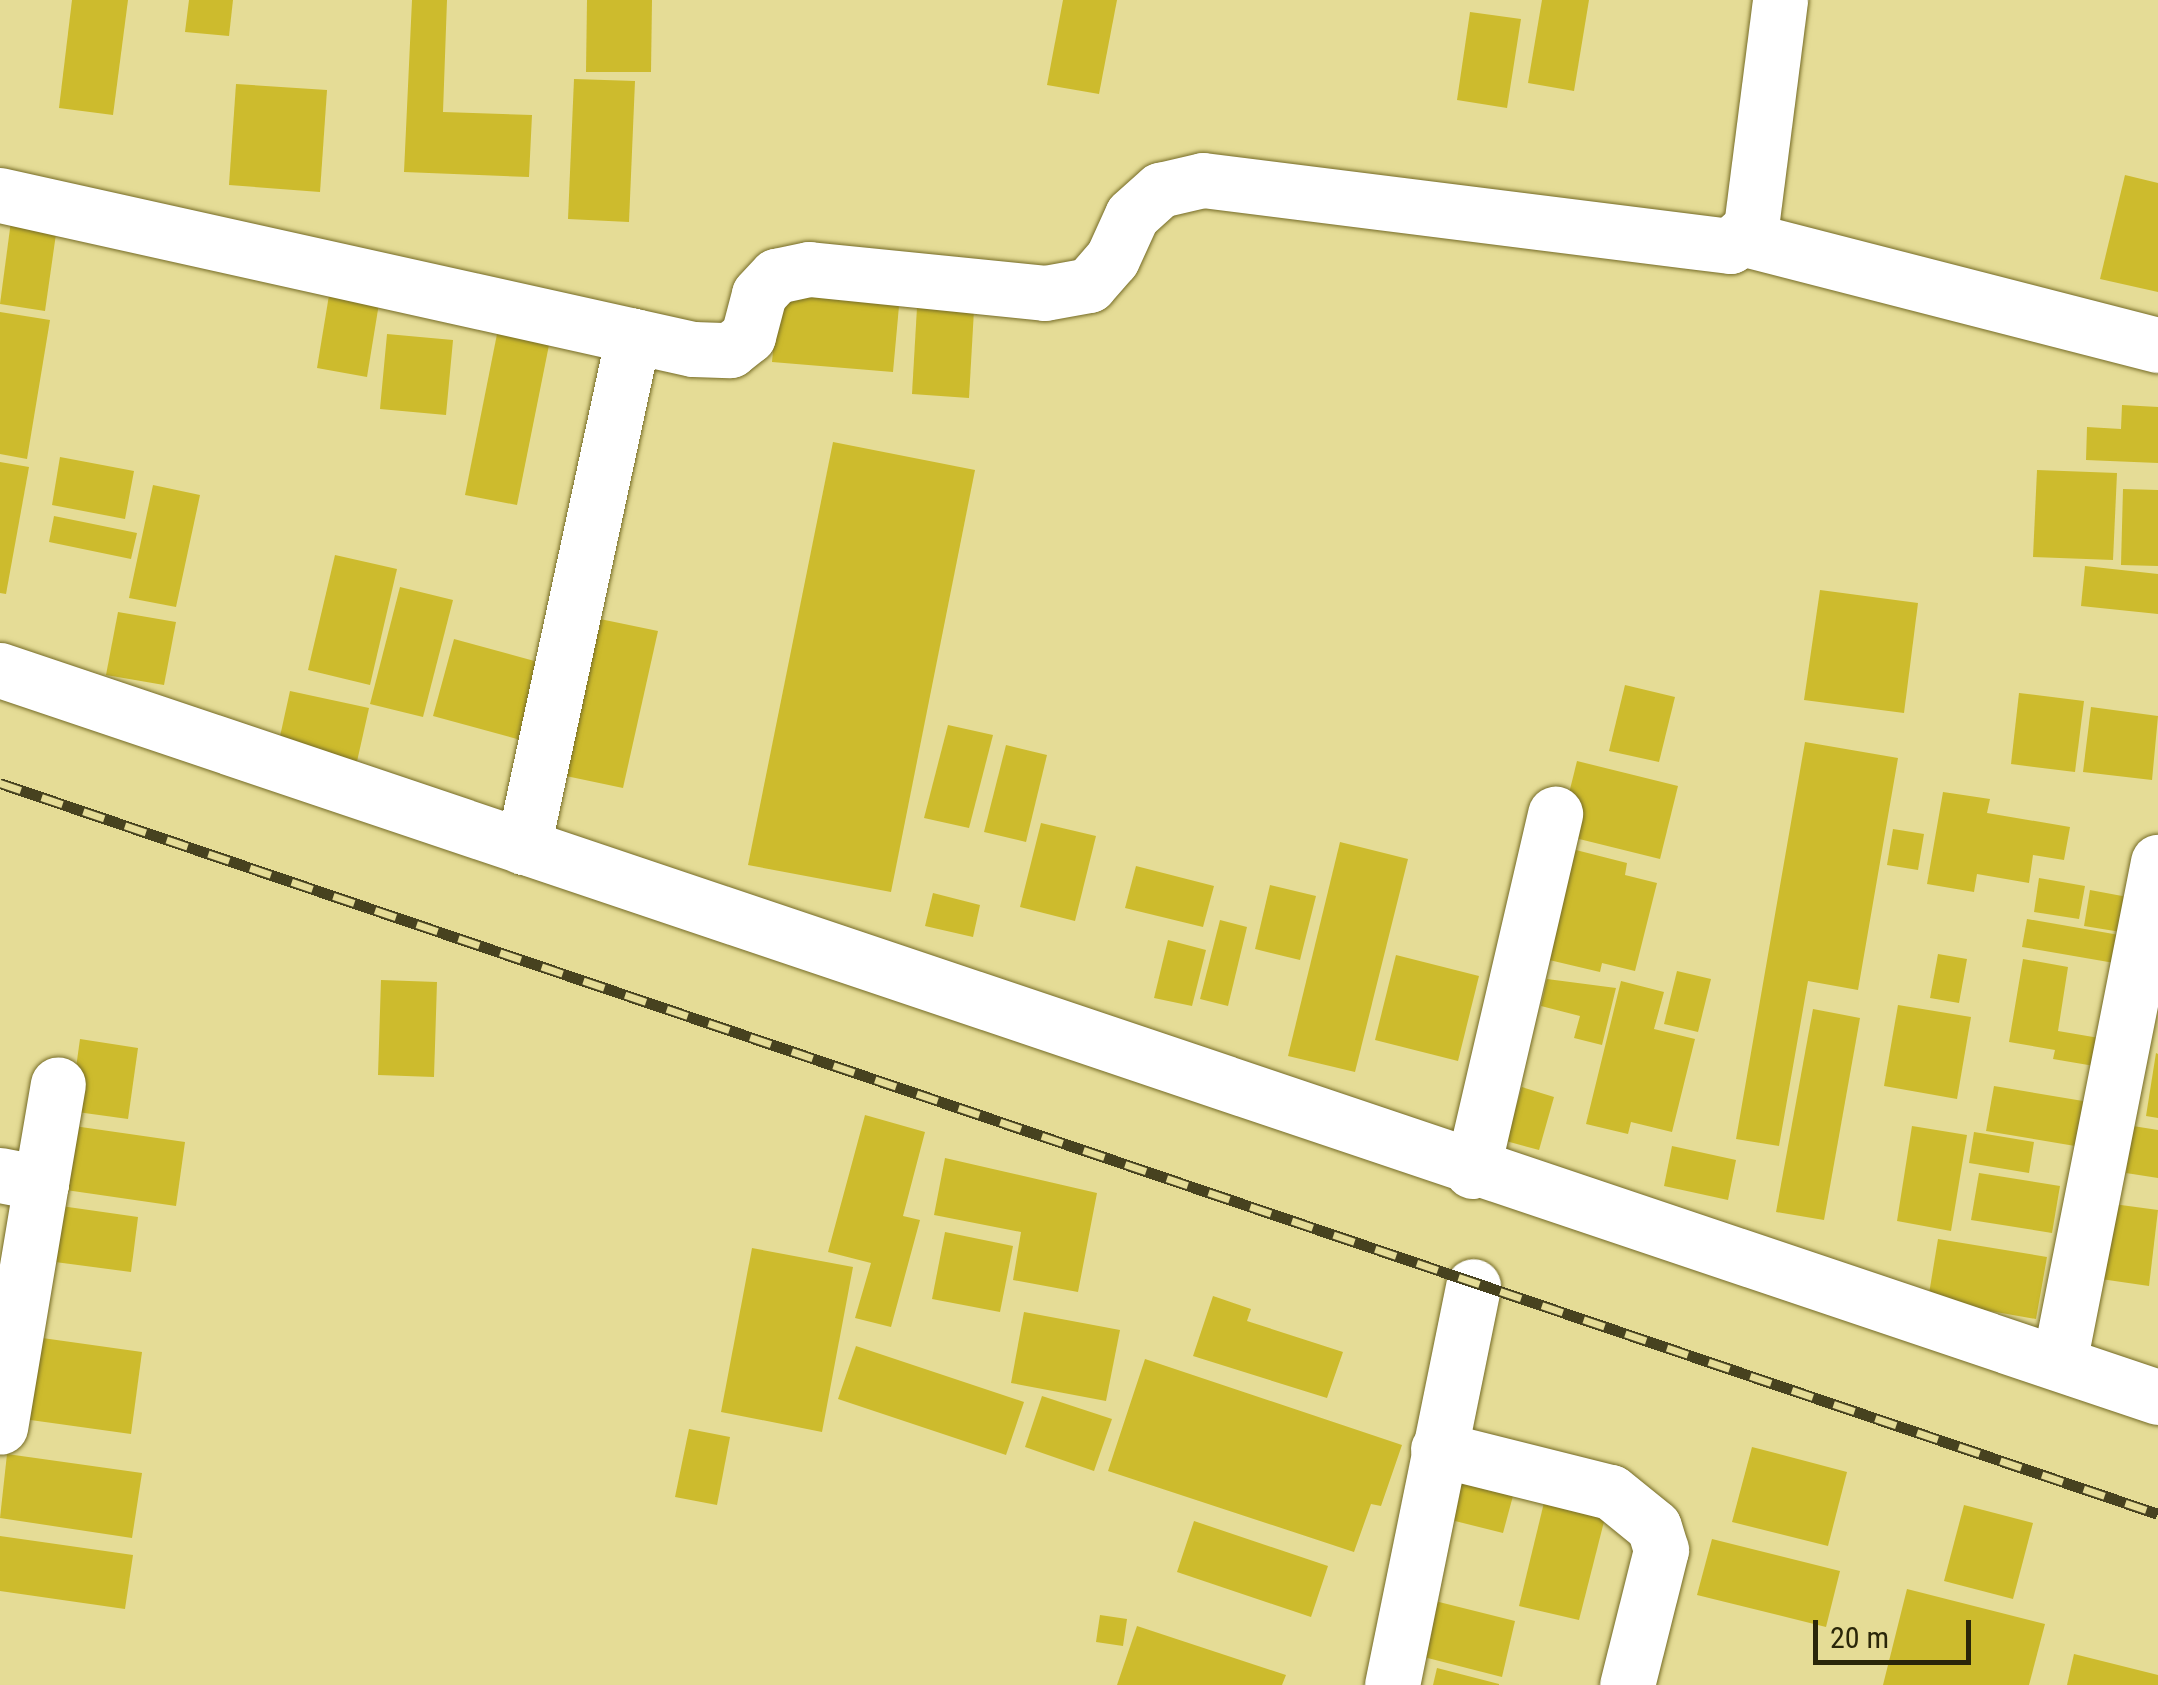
<!DOCTYPE html>
<style>
body{margin:0}
#map{position:relative;width:2158px;height:1685px;overflow:hidden;background:#e5dc96;font-family:"Roboto Condensed",sans-serif}
div>[style]{position:absolute}
[style*='--x']{left:calc(var(--x)*1px);top:calc(var(--y)*1px);width:calc(var(--w)*1px);rotate:calc(var(--a)*1deg)}
.building>*{inset:0;background:#cdbb2d}
.roads{filter:drop-shadow(0 0 2px #756b26) drop-shadow(0 0 2px #756b26)}
.minor>*{height:55px;margin:-27.5px;padding:0 27.5px;transform-origin:27.5px;border-radius:27.5px;background:#fff}
.rail>*{height:11px;margin-top:-5.5px;transform-origin:0;background:repeating-linear-gradient(90deg,#e5dc96 0 22px,#47421f 0 44px);box-sizing:border-box;border-block:2px solid #47421f}
span{translate:-50% -50%;white-space:nowrap;text-align:center;line-height:1.15;-webkit-text-stroke:10px #e5dc96;paint-order:stroke}
.scale{position:absolute;left:1813px;top:1620px;width:158px;height:45px;box-sizing:border-box;border:5px solid #2a2609;border-top:0;padding-left:12px;font-size:30px;line-height:35px;white-space:nowrap;color:#2a2609;-webkit-text-stroke:8px #e5dc96;paint-order:stroke}
</style>
<div id="map">
<div class="building">
<div style="clip-path:polygon(72px 0,128px 0,113px 115px,59px 108px)"></div>
<div style="clip-path:polygon(189px 0,233px 0,229px 36px,185px 32px)"></div>
<div style="clip-path:polygon(412px 0,447px 0,443px 112px,532px 115px,529px 177px,404px 172px)"></div>
<div style="clip-path:polygon(587px 0,652px 0,651px 72px,586px 72px)"></div>
<div style="clip-path:polygon(1063px 0,1117px 0,1099px 94px,1047px 85px)"></div>
<div style="clip-path:polygon(1542px 0,1589px 0,1574px 91px,1528px 83px)"></div>
<div style="clip-path:polygon(1470px 12px,1521px 19px,1507px 108px,1457px 100px)"></div>
<div style="clip-path:polygon(574px 79px,635px 81px,629px 222px,568px 219px)"></div>
<div style="clip-path:polygon(236px 84px,327px 90px,320px 192px,229px 185px)"></div>
<div style="clip-path:polygon(2125px 175px,2158px 183px,2158px 292px,2100px 279px)"></div>
<div style="clip-path:polygon(13px 206px,59px 213px,45px 311px,0 304px)"></div>
<div style="clip-path:polygon(332px 277px,382px 285px,367px 377px,317px 368px)"></div>
<div style="clip-path:polygon(779px 285px,900px 295px,893px 372px,772px 362px)"></div>
<div style="clip-path:polygon(918px 290px,975px 292px,969px 398px,912px 394px)"></div>
<div style="clip-path:polygon(0 312px,50px 320px,27px 459px,0 454px)"></div>
<div style="clip-path:polygon(501px 314px,553px 325px,517px 505px,465px 495px)"></div>
<div style="clip-path:polygon(387px 334px,453px 340px,446px 415px,380px 409px)"></div>
<div style="clip-path:polygon(2122px 405px,2158px 407px,2158px 463px,2086px 460px,2087px 427px,2121px 429px)"></div>
<div style="clip-path:polygon(833px 442px,975px 470px,891px 892px,748px 865px)"></div>
<div style="clip-path:polygon(60px 457px,134px 471px,125px 519px,52px 505px)"></div>
<div style="clip-path:polygon(0 462px,29px 467px,6px 594px,0 593px)"></div>
<div style="clip-path:polygon(2037px 470px,2117px 473px,2113px 560px,2033px 557px)"></div>
<div style="clip-path:polygon(153px 485px,200px 495px,176px 607px,129px 598px)"></div>
<div style="clip-path:polygon(2123px 489px,2158px 490px,2158px 566px,2121px 565px)"></div>
<div style="clip-path:polygon(54px 516px,137px 533px,131px 559px,49px 542px)"></div>
<div style="clip-path:polygon(335px 555px,397px 569px,370px 685px,308px 670px)"></div>
<div style="clip-path:polygon(2085px 566px,2158px 574px,2158px 614px,2081px 606px)"></div>
<div style="clip-path:polygon(400px 587px,453px 600px,423px 717px,370px 704px)"></div>
<div style="clip-path:polygon(1820px 590px,1918px 603px,1904px 713px,1804px 700px)"></div>
<div style="clip-path:polygon(118px 612px,176px 622px,164px 685px,106px 675px)"></div>
<div style="clip-path:polygon(600px 619px,658px 631px,623px 788px,566px 776px)"></div>
<div style="clip-path:polygon(454px 639px,549px 665px,528px 742px,433px 716px)"></div>
<div style="clip-path:polygon(1625px 685px,1675px 697px,1659px 762px,1609px 751px)"></div>
<div style="clip-path:polygon(290px 691px,369px 708px,356px 766px,277px 750px)"></div>
<div style="clip-path:polygon(2019px 693px,2084px 701px,2075px 772px,2011px 764px)"></div>
<div style="clip-path:polygon(2091px 707px,2158px 716px,2152px 780px,2083px 772px)"></div>
<div style="clip-path:polygon(948px 725px,993px 735px,969px 828px,924px 818px)"></div>
<div style="clip-path:polygon(1805px 742px,1898px 758px,1858px 990px,1808px 981px,1779px 1146px,1736px 1139px)"></div>
<div style="clip-path:polygon(1006px 745px,1047px 755px,1026px 842px,984px 832px)"></div>
<div style="clip-path:polygon(1577px 761px,1678px 786px,1660px 859px,1559px 834px)"></div>
<div style="clip-path:polygon(1943px 792px,1990px 799px,1987px 813px,2070px 827px,2064px 860px,2033px 855px,2029px 883px,1977px 874px,1974px 892px,1927px 884px)"></div>
<div style="clip-path:polygon(1041px 823px,1096px 836px,1075px 921px,1020px 907px)"></div>
<div style="clip-path:polygon(1893px 829px,1924px 834px,1918px 870px,1887px 865px)"></div>
<div style="clip-path:polygon(1340px 842px,1408px 859px,1355px 1072px,1288px 1056px)"></div>
<div style="clip-path:polygon(1572px 849px,1627px 863px,1625px 875px,1657px 883px,1635px 971px,1602px 963px,1600px 972px,1545px 959px)"></div>
<div style="clip-path:polygon(1136px 866px,1214px 886px,1203px 927px,1125px 908px)"></div>
<div style="clip-path:polygon(2039px 878px,2085px 886px,2079px 919px,2034px 912px)"></div>
<div style="clip-path:polygon(1270px 885px,1316px 896px,1300px 960px,1255px 949px)"></div>
<div style="clip-path:polygon(2090px 890px,2133px 898px,2127px 933px,2084px 926px)"></div>
<div style="clip-path:polygon(933px 893px,980px 905px,973px 937px,925px 926px)"></div>
<div style="clip-path:polygon(2027px 919px,2125px 936px,2120px 964px,2022px 947px)"></div>
<div style="clip-path:polygon(1220px 920px,1247px 927px,1228px 1006px,1200px 999px)"></div>
<div style="clip-path:polygon(1168px 940px,1206px 950px,1192px 1006px,1154px 998px)"></div>
<div style="clip-path:polygon(1938px 954px,1967px 959px,1959px 1003px,1930px 998px)"></div>
<div style="clip-path:polygon(1396px 955px,1479px 976px,1458px 1061px,1375px 1040px)"></div>
<div style="clip-path:polygon(2023px 959px,2068px 967px,2058px 1031px,2105px 1039px,2100px 1067px,2053px 1059px,2055px 1050px,2009px 1042px)"></div>
<div style="clip-path:polygon(1677px 971px,1711px 979px,1698px 1032px,1664px 1024px)"></div>
<div style="clip-path:polygon(1547px 979px,1616px 988px,1602px 1045px,1574px 1038px,1580px 1016px,1541px 1006px)"></div>
<div style="clip-path:polygon(381px 980px,437px 982px,434px 1077px,378px 1075px)"></div>
<div style="clip-path:polygon(1621px 981px,1664px 992px,1654px 1029px,1695px 1039px,1672px 1132px,1631px 1122px,1628px 1134px,1586px 1124px)"></div>
<div style="clip-path:polygon(1898px 1005px,1971px 1017px,1957px 1099px,1884px 1086px)"></div>
<div style="clip-path:polygon(1813px 1009px,1860px 1018px,1824px 1220px,1776px 1212px)"></div>
<div style="clip-path:polygon(80px 1039px,138px 1048px,128px 1119px,70px 1111px)"></div>
<div style="clip-path:polygon(2156px 1053px,2158px 1054px,2158px 1118px,2146px 1116px)"></div>
<div style="clip-path:polygon(1994px 1086px,2089px 1102px,2081px 1147px,1986px 1131px)"></div>
<div style="clip-path:polygon(1522px 1087px,1554px 1097px,1539px 1150px,1506px 1141px)"></div>
<div style="clip-path:polygon(865px 1115px,925px 1132px,903px 1216px,920px 1220px,891px 1327px,855px 1318px,871px 1263px,828px 1252px)"></div>
<div style="clip-path:polygon(67px 1125px,185px 1142px,176px 1206px,59px 1189px)"></div>
<div style="clip-path:polygon(1912px 1126px,1967px 1135px,1951px 1231px,1897px 1221px)"></div>
<div style="clip-path:polygon(2133px 1126px,2158px 1130px,2158px 1178px,2126px 1173px)"></div>
<div style="clip-path:polygon(1974px 1132px,2034px 1142px,2029px 1173px,1969px 1163px)"></div>
<div style="clip-path:polygon(1672px 1146px,1736px 1160px,1728px 1200px,1664px 1186px)"></div>
<div style="clip-path:polygon(945px 1158px,1097px 1193px,1078px 1292px,1013px 1280px,1021px 1232px,934px 1215px)"></div>
<div style="clip-path:polygon(1979px 1173px,2060px 1186px,2052px 1233px,1971px 1220px)"></div>
<div style="clip-path:polygon(2106px 1203px,2158px 1210px,2149px 1286px,2094px 1278px)"></div>
<div style="clip-path:polygon(47px 1204px,138px 1217px,131px 1272px,40px 1260px)"></div>
<div style="clip-path:polygon(945px 1232px,1013px 1246px,1000px 1312px,932px 1299px)"></div>
<div style="clip-path:polygon(1938px 1239px,2047px 1257px,2036px 1319px,1928px 1300px)"></div>
<div style="clip-path:polygon(752px 1248px,853px 1267px,822px 1432px,721px 1412px)"></div>
<div style="clip-path:polygon(1213px 1296px,1251px 1309px,1247px 1321px,1343px 1352px,1327px 1398px,1193px 1356px)"></div>
<div style="clip-path:polygon(1024px 1312px,1120px 1330px,1106px 1401px,1011px 1383px)"></div>
<div style="clip-path:polygon(21px 1335px,142px 1352px,131px 1434px,9px 1417px)"></div>
<div style="clip-path:polygon(856px 1346px,1024px 1402px,1006px 1455px,838px 1399px)"></div>
<div style="clip-path:polygon(1145px 1359px,1402px 1445px,1381px 1506px,1371px 1504px,1354px 1552px,1108px 1471px)"></div>
<div style="clip-path:polygon(1042px 1396px,1112px 1419px,1094px 1471px,1025px 1447px)"></div>
<div style="clip-path:polygon(689px 1429px,730px 1437px,717px 1505px,675px 1497px)"></div>
<div style="clip-path:polygon(1752px 1447px,1847px 1472px,1828px 1546px,1732px 1522px)"></div>
<div style="clip-path:polygon(7px 1454px,142px 1473px,132px 1538px,0 1518px)"></div>
<div style="clip-path:polygon(1448px 1464px,1517px 1481px,1503px 1533px,1435px 1516px)"></div>
<div style="clip-path:polygon(1548px 1486px,1609px 1502px,1579px 1620px,1519px 1606px)"></div>
<div style="clip-path:polygon(1964px 1505px,2033px 1523px,2013px 1599px,1944px 1581px)"></div>
<div style="clip-path:polygon(1194px 1521px,1328px 1566px,1311px 1617px,1177px 1572px)"></div>
<div style="clip-path:polygon(0 1536px,133px 1555px,125px 1609px,0 1591px)"></div>
<div style="clip-path:polygon(1712px 1539px,1840px 1571px,1826px 1627px,1697px 1595px)"></div>
<div style="clip-path:polygon(1907px 1589px,2045px 1624px,2029px 1685px,1883px 1685px)"></div>
<div style="clip-path:polygon(1427px 1599px,1515px 1621px,1502px 1677px,1412px 1654px)"></div>
<div style="clip-path:polygon(1100px 1615px,1127px 1619px,1123px 1646px,1096px 1642px)"></div>
<div style="clip-path:polygon(1137px 1626px,1286px 1675px,1282px 1685px,1117px 1685px)"></div>
<div style="clip-path:polygon(2074px 1654px,2158px 1675px,2158px 1685px,2067px 1685px)"></div>
<div style="clip-path:polygon(1437px 1668px,1499px 1684px,1499px 1685px,1433px 1685px)"></div>
</div>
<div class="roads">
<div class="minor">
<div style="--x:0;--y:195;--w:710;--a:12.53"></div>
<div style="--x:693;--y:349;--w:37;--a:2"></div>
<div style="--x:730;--y:350;--w:23;--a:-38"></div>
<div style="--x:748;--y:336;--w:43;--a:-75.3"></div>
<div style="--x:759;--y:294;--w:25;--a:-47"></div>
<div style="--x:776;--y:276;--w:34;--a:-12"></div>
<div style="--x:809;--y:269;--w:237;--a:5.8"></div>
<div style="--x:1045;--y:293;--w:45;--a:-10.3"></div>
<div style="--x:1089;--y:285;--w:35;--a:-49"></div>
<div style="--x:1112;--y:259;--w:48;--a:-65.6"></div>
<div style="--x:1132;--y:215;--w:38;--a:-42"></div>
<div style="--x:1160;--y:190;--w:44;--a:-13.1"></div>
<div style="--x:1203;--y:180;--w:531;--a:7.14"></div>
<div style="--x:1730;--y:246;--w:28;--a:-42"></div>
<div style="--x:1751;--y:227;--w:229;--a:-82.7"></div>
<div style="--x:1745;--y:239;--w:426;--a:14.4"></div>
<div style="--x:0;--y:670;--w:2277;--a:18.62"></div>
<div style="--x:523;--y:847;--w:523;--a:-77.85"></div>
<div style="--x:1472;--y:1171;--w:367;--a:-76.9"></div>
<div style="--x:0;--y:1175;--w:42;--a:11"></div>
<div style="--x:41;--y:1183;--w:247;--a:99.5"></div>
<div style="--x:41;--y:1183;--w:100;--a:-80.3"></div>
<div style="--x:2059;--y:1363;--w:511;--a:-78.82"></div>
<div style="--x:1438;--y:1449;--w:178;--a:14"></div>
<div style="--x:1611;--y:1492;--w:55;--a:39.1"></div>
<div style="--x:1654;--y:1527;--w:24;--a:73"></div>
<div style="--x:1661;--y:1550;--w:139;--a:104.1"></div>
<div style="--x:1392;--y:1685;--w:407;--a:-78.5"></div>
</div>
</div>
<div class="rail">
<div style="--x:0;--y:783;--w:2278;--a:18.71"></div>
</div>
<div class="scale">20 m</div>
</div>
